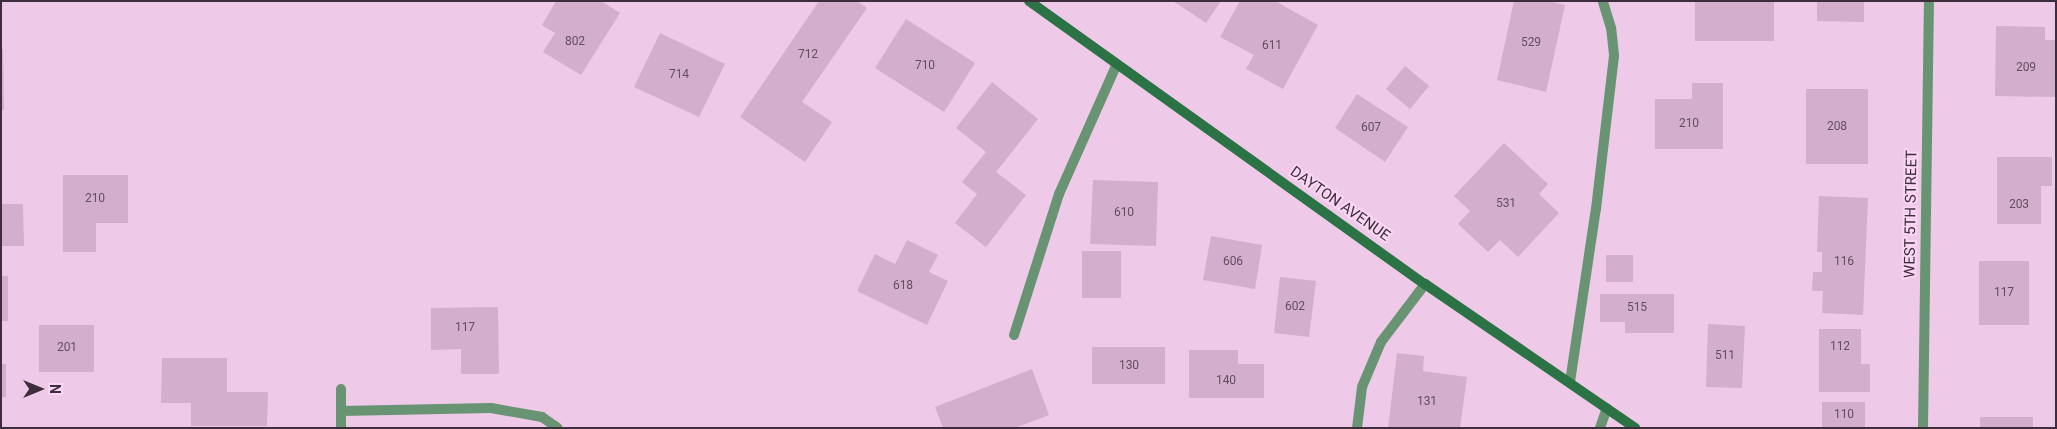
<!DOCTYPE html>
<style>
body{margin:0}
#map{position:relative;width:2057px;height:429px;overflow:hidden;background:#eec9e8;font-family:Roboto,sans-serif}
div>[style]{position:absolute}
[style*='--x']{left:calc(var(--x)*1px);top:calc(var(--y)*1px);width:calc(var(--w)*1px);rotate:calc(var(--a)*1deg)}
.building>*{inset:0;background:#d3afcd}
.lane>*{height:10px;margin:-5px;padding:0 5px;transform-origin:5px;border-radius:5px;background:#689473}
.street>*{height:10px;margin:-5px;padding:0 5px;transform-origin:5px;border-radius:5px;background:#689473}
.secondary>*{height:10px;margin:-5px;padding:0 5px;transform-origin:5px;border-radius:5px;background:#2b7344}
span{translate:-50% -50%;white-space:nowrap;text-align:center;line-height:1.15;-webkit-text-stroke:4px #fcd6f5;paint-order:stroke}
.number-label{font-size:12px;color:#624e5f}
.number-label span{-webkit-text-stroke-width:0}
.street-label{font-size:15px;color:#3c2e3a}
.frame{position:absolute;inset:0;border:2px solid #3c2e3a;pointer-events:none}
.north{position:absolute;left:15px;top:364px;width:50px;height:50px;-webkit-text-stroke:4px #fcd6f5;paint-order:stroke;rotate:90deg;font-size:14px;font-weight:700;line-height:20px;text-align:center;color:#3c2e3a}
.north::after{content:'';display:block;margin:auto;width:18px;height:22px;background:#3c2e3a;clip-path:polygon(50% 0,100% 100%,50% 72%,0 100%)}
</style>
<div id="map">
<div class="building">
<div style="clip-path:polygon(556px 1px,601px 1px,620px 13px,581px 75px,543px 52px,555px 33px,542px 25px)"></div>
<div style="clip-path:polygon(819px 1px,857px 1px,867px 8px,802px 102px,832px 122px,805px 162px,740px 117px)"></div>
<div style="clip-path:polygon(1173px 1px,1221px 1px,1206px 23px)"></div>
<div style="clip-path:polygon(1240px 1px,1275px 1px,1318px 25px,1283px 89px,1246px 69px,1254px 55px,1220px 37px)"></div>
<div style="clip-path:polygon(1514px 1px,1548px 1px,1565px 5px,1546px 92px,1497px 80px)"></div>
<div style="clip-path:polygon(1695px 1px,1774px 1px,1774px 41px,1695px 41px)"></div>
<div style="clip-path:polygon(1817px 1px,1864px 1px,1864px 22px,1817px 21px)"></div>
<div style="clip-path:polygon(906px 19px,975px 63px,944px 112px,875px 68px)"></div>
<div style="clip-path:polygon(1996px 26px,2045px 27px,2045px 40px,2056px 40px,2056px 97px,1995px 96px)"></div>
<div style="clip-path:polygon(660px 33px,725px 64px,699px 117px,634px 87px)"></div>
<div style="clip-path:polygon(1px 49px,3px 49px,4px 110px,1px 110px)"></div>
<div style="clip-path:polygon(1405px 66px,1429px 86px,1410px 109px,1386px 89px)"></div>
<div style="clip-path:polygon(992px 82px,1038px 119px,996px 172px,1026px 195px,986px 247px,955px 223px,977px 194px,962px 182px,986px 152px,956px 128px)"></div>
<div style="clip-path:polygon(1692px 83px,1723px 83px,1723px 149px,1655px 149px,1655px 99px,1692px 99px)"></div>
<div style="clip-path:polygon(1806px 89px,1868px 89px,1868px 164px,1806px 164px)"></div>
<div style="clip-path:polygon(1357px 94px,1408px 127px,1385px 162px,1335px 128px)"></div>
<div style="clip-path:polygon(1504px 143px,1548px 184px,1539px 194px,1559px 213px,1518px 257px,1500px 240px,1488px 252px,1458px 224px,1470px 211px,1454px 196px)"></div>
<div style="clip-path:polygon(1997px 157px,2052px 157px,2052px 186px,2041px 186px,2041px 224px,1997px 224px)"></div>
<div style="clip-path:polygon(63px 175px,128px 175px,128px 223px,96px 223px,96px 252px,63px 252px)"></div>
<div style="clip-path:polygon(1093px 180px,1158px 182px,1156px 246px,1090px 244px)"></div>
<div style="clip-path:polygon(1819px 196px,1868px 198px,1863px 315px,1822px 313px,1823px 291px,1812px 291px,1813px 272px,1822px 272px,1822px 252px,1817px 252px)"></div>
<div style="clip-path:polygon(1px 204px,23px 204px,24px 246px,1px 246px)"></div>
<div style="clip-path:polygon(1211px 236px,1262px 245px,1255px 289px,1203px 280px)"></div>
<div style="clip-path:polygon(907px 240px,938px 255px,929px 272px,948px 281px,927px 325px,857px 291px,875px 254px,895px 264px)"></div>
<div style="clip-path:polygon(1082px 251px,1121px 251px,1121px 298px,1082px 298px)"></div>
<div style="clip-path:polygon(1606px 255px,1633px 255px,1633px 282px,1606px 282px)"></div>
<div style="clip-path:polygon(1979px 261px,2029px 261px,2029px 325px,1979px 325px)"></div>
<div style="clip-path:polygon(1px 276px,8px 276px,8px 321px,1px 321px)"></div>
<div style="clip-path:polygon(1280px 277px,1316px 281px,1309px 337px,1274px 333px)"></div>
<div style="clip-path:polygon(1600px 294px,1674px 294px,1674px 333px,1625px 333px,1625px 322px,1600px 322px)"></div>
<div style="clip-path:polygon(498px 307px,499px 374px,461px 374px,461px 349px,431px 350px,431px 308px)"></div>
<div style="clip-path:polygon(1708px 324px,1745px 326px,1742px 388px,1706px 387px)"></div>
<div style="clip-path:polygon(39px 325px,94px 325px,94px 372px,39px 372px)"></div>
<div style="clip-path:polygon(1819px 329px,1861px 329px,1861px 364px,1870px 364px,1870px 392px,1819px 392px)"></div>
<div style="clip-path:polygon(1092px 347px,1165px 347px,1165px 384px,1092px 384px)"></div>
<div style="clip-path:polygon(1189px 350px,1238px 350px,1238px 364px,1264px 364px,1264px 398px,1189px 398px)"></div>
<div style="clip-path:polygon(1397px 353px,1424px 356px,1423px 371px,1467px 377px,1460px 428px,1388px 428px)"></div>
<div style="clip-path:polygon(162px 358px,227px 358px,227px 392px,268px 392px,267px 426px,191px 426px,191px 403px,161px 403px)"></div>
<div style="clip-path:polygon(1px 364px,6px 364px,6px 397px,1px 397px)"></div>
<div style="clip-path:polygon(1032px 369px,1049px 415px,1015px 428px,943px 428px,935px 407px)"></div>
<div style="clip-path:polygon(1822px 402px,1865px 402px,1865px 428px,1822px 428px)"></div>
<div style="clip-path:polygon(1980px 417px,2033px 417px,2033px 428px,1980px 428px)"></div>
</div>
<div class="lane">
<div style="--x:1014;--y:335;--w:148;--a:-72.3"></div>
<div style="--x:1059;--y:194;--w:142;--a:-66"></div>
<div style="--x:1570;--y:382;--w:175;--a:-81.5"></div>
<div style="--x:1596;--y:209;--w:155;--a:-83.3"></div>
<div style="--x:1614;--y:55;--w:27;--a:-96"></div>
<div style="--x:1611;--y:28;--w:28;--a:-107"></div>
<div style="--x:341;--y:411;--w:150;--a:-1.1"></div>
<div style="--x:491;--y:408;--w:52;--a:10"></div>
<div style="--x:542;--y:417;--w:19;--a:35"></div>
<div style="--x:1600;--y:428;--w:21;--a:-71"></div>
</div>
<div class="street">
<div style="--x:341;--y:389;--w:39;--a:90"></div>
<div style="--x:1357;--y:428;--w:41;--a:-83"></div>
<div style="--x:1362;--y:387;--w:49;--a:-67.1"></div>
<div style="--x:1381;--y:342;--w:73;--a:-52.8"></div>
<div style="--x:1923;--y:428;--w:427;--a:-89.2"></div>
</div>
<div class="secondary">
<div style="--x:1029;--y:1;--w:487;--a:35.6"></div>
<div style="--x:1425;--y:284;--w:255;--a:34.4"></div>
</div>
<div class="number-label">
<span style="left:575px;top:42px">802</span>
<span style="left:1531px;top:43px">529</span>
<span style="left:1272px;top:46px">611</span>
<span style="left:808px;top:55px">712</span>
<span style="left:925px;top:66px">710</span>
<span style="left:2026px;top:68px">209</span>
<span style="left:679px;top:75px">714</span>
<span style="left:1689px;top:124px">210</span>
<span style="left:1837px;top:127px">208</span>
<span style="left:1371px;top:128px">607</span>
<span style="left:95px;top:199px">210</span>
<span style="left:1506px;top:204px">531</span>
<span style="left:2019px;top:205px">203</span>
<span style="left:1124px;top:213px">610</span>
<span style="left:1233px;top:262px">606</span>
<span style="left:1844px;top:262px">116</span>
<span style="left:903px;top:286px">618</span>
<span style="left:2004px;top:293px">117</span>
<span style="left:1295px;top:307px">602</span>
<span style="left:1637px;top:308px">515</span>
<span style="left:465px;top:328px">117</span>
<span style="left:1840px;top:347px">112</span>
<span style="left:67px;top:348px">201</span>
<span style="left:1725px;top:356px">511</span>
<span style="left:1129px;top:366px">130</span>
<span style="left:1226px;top:381px">140</span>
<span style="left:1427px;top:402px">131</span>
<span style="left:1844px;top:415px">110</span>
</div>
<div class="street-label">
<span style="left:1340px;top:204px;rotate:35deg">DAYTON AVENUE</span>
<span style="left:1911px;top:214px;rotate:-89deg">WEST 5TH STREET</span>
</div>
<div class="frame"></div>
<div class="north">N</div>
</div>
